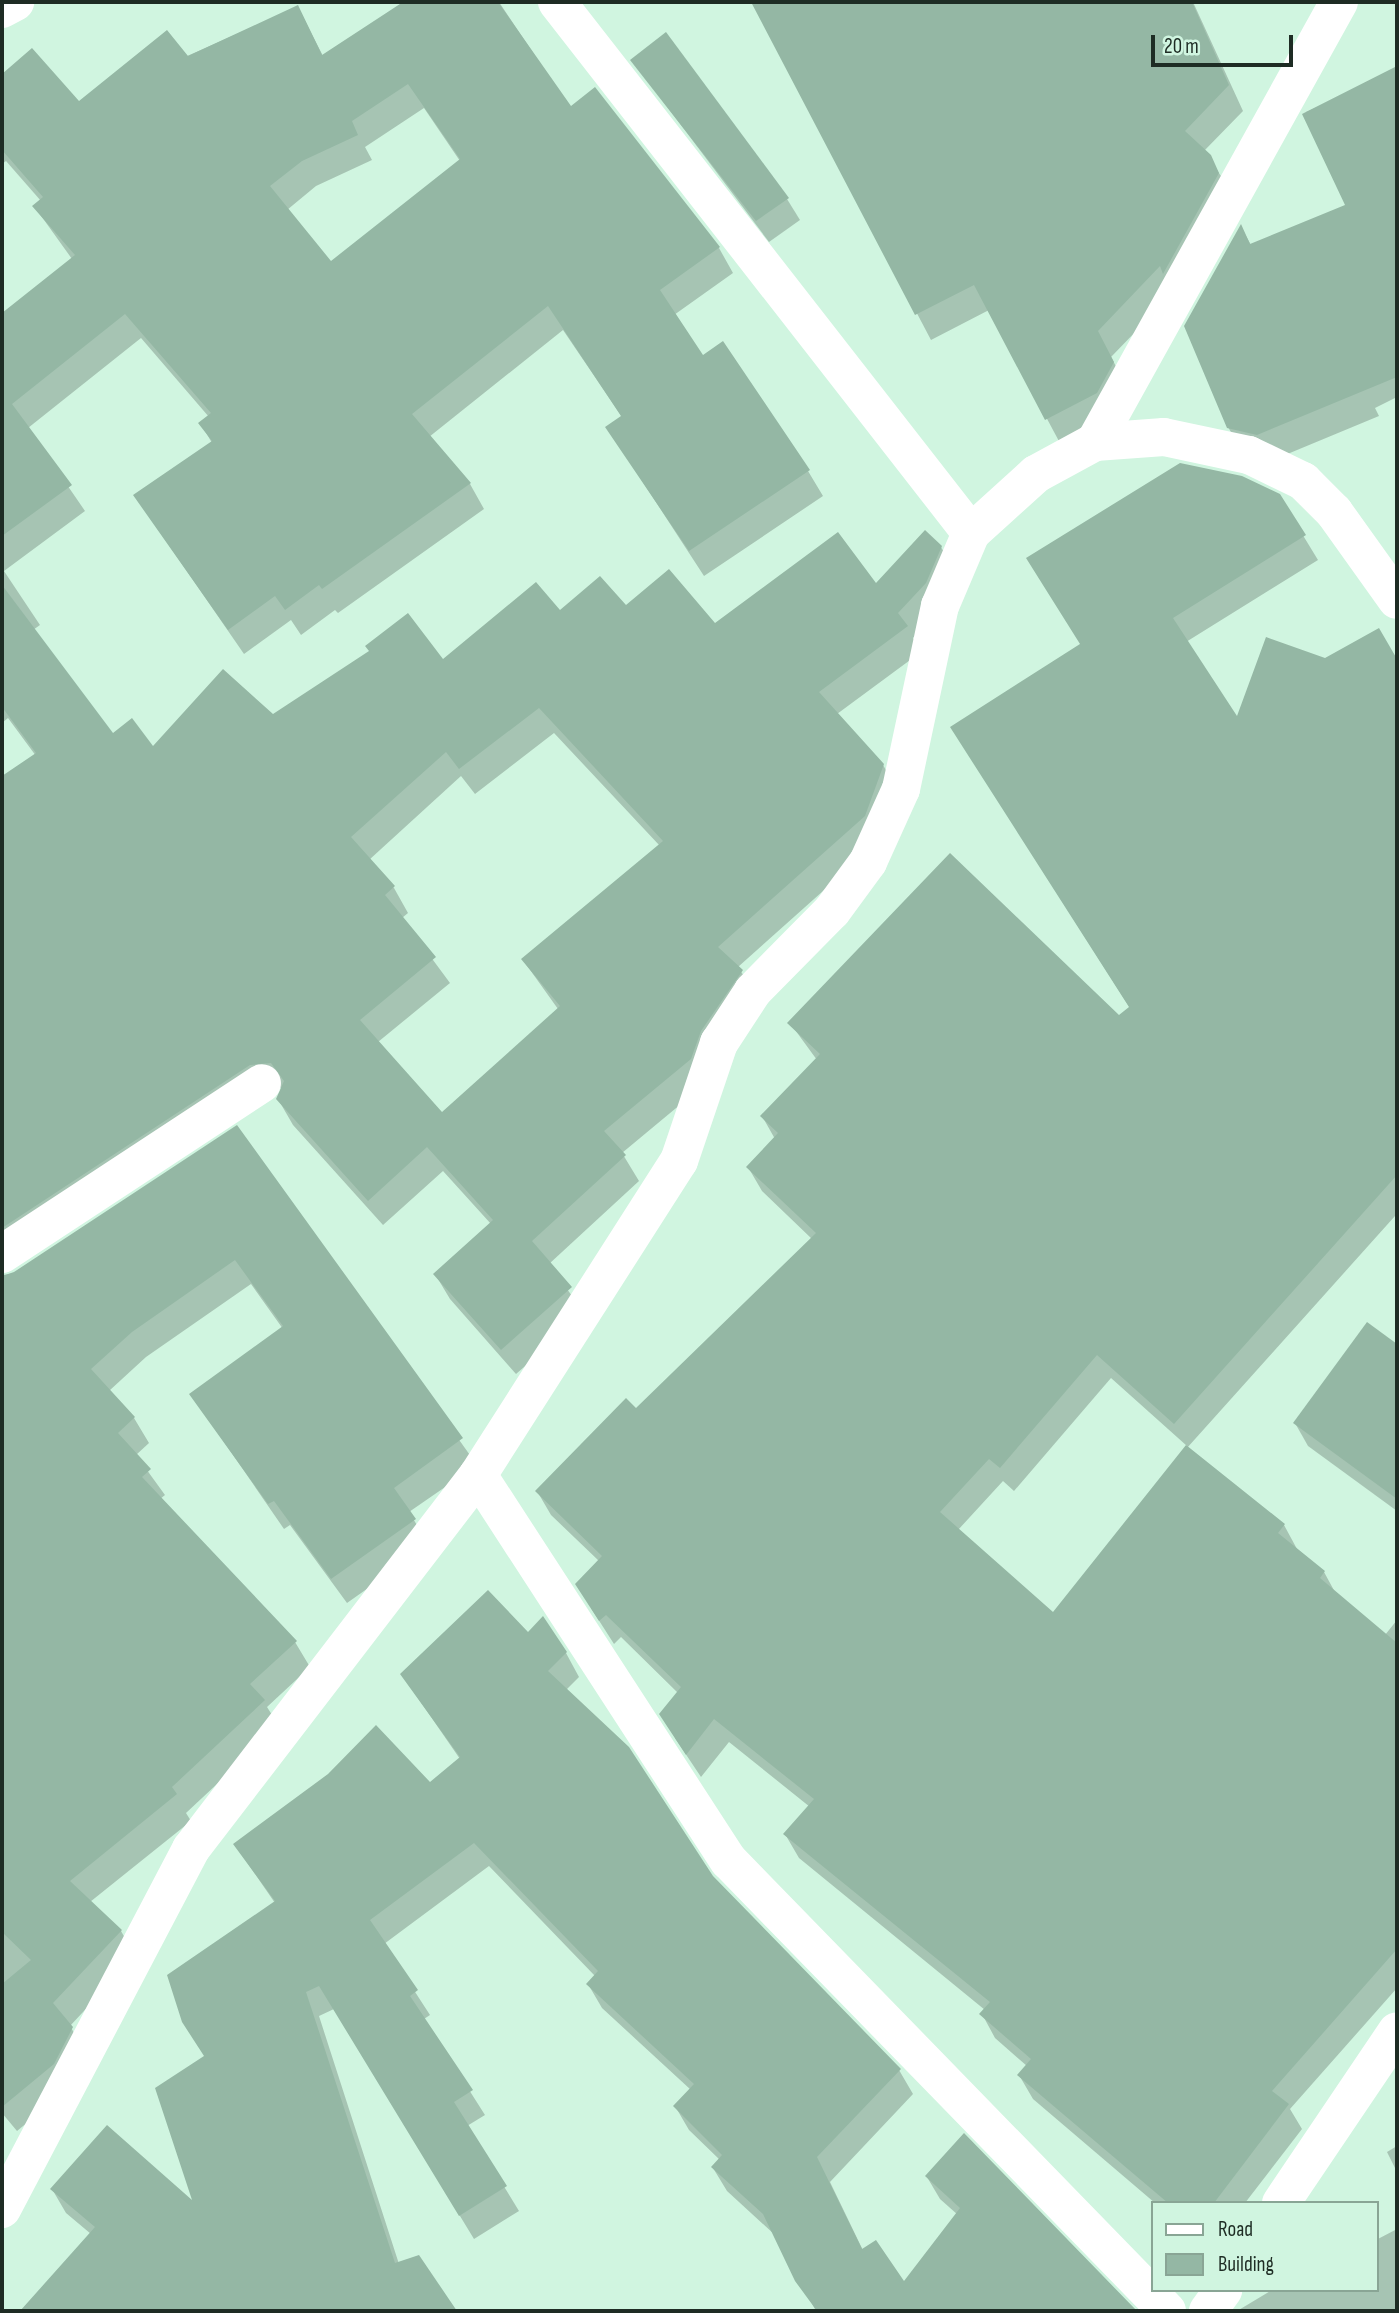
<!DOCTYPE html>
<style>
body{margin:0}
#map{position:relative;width:1399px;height:2313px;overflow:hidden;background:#d0f5e0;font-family:"Sofia Sans Condensed",sans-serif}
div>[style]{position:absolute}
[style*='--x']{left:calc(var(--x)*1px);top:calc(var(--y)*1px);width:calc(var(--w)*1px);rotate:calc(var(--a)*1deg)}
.shadow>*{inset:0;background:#0003}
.building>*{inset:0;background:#94b7a4}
.street>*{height:38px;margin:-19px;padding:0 19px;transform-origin:19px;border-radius:19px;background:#fff}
.secondary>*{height:38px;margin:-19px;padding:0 19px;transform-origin:19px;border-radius:19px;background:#fff}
span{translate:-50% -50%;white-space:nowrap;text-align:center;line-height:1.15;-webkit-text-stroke:5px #d0f5e0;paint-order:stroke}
.frame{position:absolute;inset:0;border:4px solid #1e2c24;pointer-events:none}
.legend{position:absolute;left:1151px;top:2201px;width:228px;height:91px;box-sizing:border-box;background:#d0f5e0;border:2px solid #89a595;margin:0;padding:9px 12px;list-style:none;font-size:21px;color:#1e2c24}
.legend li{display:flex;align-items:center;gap:14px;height:35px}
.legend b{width:35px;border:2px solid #89a595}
.scale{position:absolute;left:1151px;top:35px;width:142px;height:32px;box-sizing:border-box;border:4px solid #1e2c24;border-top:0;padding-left:9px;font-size:21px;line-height:24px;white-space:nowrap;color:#1e2c24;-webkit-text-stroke:5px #d0f5e0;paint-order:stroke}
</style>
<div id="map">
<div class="shadow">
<div style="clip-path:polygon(evenodd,406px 2px,499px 2px,570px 108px,719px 248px,733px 273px,674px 315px,702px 357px,808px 471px,823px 496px,704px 576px,607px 427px,622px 417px,563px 330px,429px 437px,470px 484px,484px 509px,338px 613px,335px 610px,301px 635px,291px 620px,244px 654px,135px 496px,212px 443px,201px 424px,209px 417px,141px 338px,28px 428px,85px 511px,4px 571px,40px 625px,33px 630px,113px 735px,153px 749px,273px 716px,443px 662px,560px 613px,626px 608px,715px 626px,876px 585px,941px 547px,955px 572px,940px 609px,913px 638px,921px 652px,837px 714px,883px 765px,898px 791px,879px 841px,738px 967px,757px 996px,705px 1084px,622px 1153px,639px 1181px,549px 1264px,585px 1314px,516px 1374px,450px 1299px,435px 1274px,491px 1224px,443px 1171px,383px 1225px,293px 1125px,278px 1099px,283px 1089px,277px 1086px,2px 1266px,2px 778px,36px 756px,8px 718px,2px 723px,2px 315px,72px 259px,34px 206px,41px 201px,6px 161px,2px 164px,2px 77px,32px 50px,79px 104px,298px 7px,323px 56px,406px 2px,424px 108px,460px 161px,330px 264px,287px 210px,316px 186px,372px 160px,365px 147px,424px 108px,406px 2px,554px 733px,660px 846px,523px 960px,558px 1009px,442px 1114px,378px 1042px,450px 983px,402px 918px,408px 913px,394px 888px,369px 860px,461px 776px,475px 794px,554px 733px)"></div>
<div style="clip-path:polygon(753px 2px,1193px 2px,1243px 111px,1204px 151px,1225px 182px,1175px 291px,1111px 357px,1128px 389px,1061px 445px,989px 310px,931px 340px)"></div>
<div style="clip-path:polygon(632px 60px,787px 199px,800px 220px,769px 242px)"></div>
<div style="clip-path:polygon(1397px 72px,1397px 397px,1375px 408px,1379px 416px,1273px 460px,1243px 453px,1228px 427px,1241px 227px,1251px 245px,1347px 206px,1306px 112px)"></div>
<div style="clip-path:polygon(evenodd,1279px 496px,1318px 560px,1186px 642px,1238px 720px,1379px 630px,1397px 663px,1397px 1220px,1395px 1216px,1187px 1448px,1284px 1525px,1297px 1549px,1324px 1572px,1336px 1594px,1385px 1635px,1397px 1620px,1397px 1988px,1290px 2109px,1302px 2129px,1245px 2203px,1155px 2203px,1033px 2099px,1019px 2075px,1027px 2066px,995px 2038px,982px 2014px,985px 2010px,799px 1858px,785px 1834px,810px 1807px,729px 1742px,701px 1777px,675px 1738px,678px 1693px,621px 1637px,614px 1644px,591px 1608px,599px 1561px,551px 1515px,537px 1491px,636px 1410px,812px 1239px,762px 1191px,748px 1167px,775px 1139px,762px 1116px,817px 1060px,790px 1023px,1119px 1018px,1130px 1008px,952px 728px,1082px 645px,1279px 496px,1111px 1378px,1187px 1446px,1053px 1614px,958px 1530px,1003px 1481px,1014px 1491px,1111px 1378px)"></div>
<div style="clip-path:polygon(237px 1128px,477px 1465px,409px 1512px,429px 1545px,347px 1603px,290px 1525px,284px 1529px,191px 1394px,283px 1329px,251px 1284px,146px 1357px,109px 1391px,134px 1418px,149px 1443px,136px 1455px,165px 1495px,160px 1499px,295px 1642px,310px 1667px,267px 1707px,279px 1726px,186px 1813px,191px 1821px,90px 1902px,121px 1931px,135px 1956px,70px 2026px,86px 2053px,68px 2089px,17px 2131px,2px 2113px,2px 1275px,14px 1274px)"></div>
<div style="clip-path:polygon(1368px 1324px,1397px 1346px,1397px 1511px,1308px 1446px,1295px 1423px)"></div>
<div style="clip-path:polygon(528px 1634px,566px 1653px,579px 1677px,566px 1690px,712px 1877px,899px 2070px,913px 2094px,830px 2182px,872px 2269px,904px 2311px,816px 2311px,775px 2235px,727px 2191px,713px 2168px,720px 2160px,689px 2130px,675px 2106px,691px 2090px,602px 2008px,588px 1984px,595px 1976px,489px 1866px,384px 1944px,430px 2015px,424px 2019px,485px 2115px,467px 2126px,519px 2211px,474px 2239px,334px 2009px,319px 2016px,399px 2264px,418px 2257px,455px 2311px,46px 2311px,41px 2304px,91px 2234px,66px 2213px,52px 2189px,196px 2206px,205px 2057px,275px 1903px,235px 1845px,430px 1784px,460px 1759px,402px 1675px)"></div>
<div style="clip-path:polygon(1397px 2146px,1397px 2172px,1387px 2152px)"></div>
<div style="clip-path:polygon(927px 2177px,1131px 2308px,1133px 2311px,945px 2311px,926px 2294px,958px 2215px,940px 2199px)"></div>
<div style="clip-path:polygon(1397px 2229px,1397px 2311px,1237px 2311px,1272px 2290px,1376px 2290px,1376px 2240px)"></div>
</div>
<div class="building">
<div style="clip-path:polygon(evenodd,403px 2px,498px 2px,571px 106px,595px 87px,720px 247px,660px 290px,703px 355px,723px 341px,810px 470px,689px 551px,605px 427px,621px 416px,548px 306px,412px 414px,471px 483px,322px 589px,319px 585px,285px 610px,275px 596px,228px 630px,133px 495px,212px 441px,198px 423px,211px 413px,125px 314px,12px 404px,72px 485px,2px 536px,2px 313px,75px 255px,32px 206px,43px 197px,2px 150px,2px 74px,32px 48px,79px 101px,167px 30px,188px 56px,298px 5px,322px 55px,403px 2px,408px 84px,460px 159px,331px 261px,270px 186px,302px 161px,358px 135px,352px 121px,408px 84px)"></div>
<div style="clip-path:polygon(751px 2px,1192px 2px,1229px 85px,1185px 131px,1211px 155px,1219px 173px,1163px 274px,1160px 266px,1098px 331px,1114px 362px,1097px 393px,1045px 420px,974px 285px,915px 315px)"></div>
<div style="clip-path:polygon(666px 32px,789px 198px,756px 221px,630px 60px)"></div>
<div style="clip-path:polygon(1397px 66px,1397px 377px,1257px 435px,1227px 428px,1184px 326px,1241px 224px,1250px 244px,1345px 205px,1302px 114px)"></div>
<div style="clip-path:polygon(1180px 463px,1242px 476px,1280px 494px,1306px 535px,1173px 618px,1237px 716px,1266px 637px,1325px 658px,1379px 628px,1397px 659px,1397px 1175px,1174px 1424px,1097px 1355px,1000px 1468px,989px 1459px,940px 1512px,1053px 1612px,1186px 1445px,1285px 1524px,1278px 1533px,1325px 1571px,1320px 1578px,1397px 1643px,1397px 1949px,1272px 2091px,1289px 2104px,1214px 2203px,1168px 2203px,1017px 2075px,1031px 2059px,979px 2014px,990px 2002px,783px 1834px,814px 1799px,714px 1719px,686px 1755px,659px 1714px,681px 1687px,606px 1615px,599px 1621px,575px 1584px,602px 1556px,535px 1491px,626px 1398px,636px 1408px,816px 1233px,746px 1167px,778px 1133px,760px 1116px,820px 1054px,787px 1023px,950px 853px,1119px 1015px,1129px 1007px,950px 727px,1080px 644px,1026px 558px)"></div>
<div style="clip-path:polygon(evenodd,925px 530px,942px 546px,926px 583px,898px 613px,908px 626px,819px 692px,884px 764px,865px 816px,718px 947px,743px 970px,701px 1031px,691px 1059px,604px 1131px,626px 1155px,532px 1241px,572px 1287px,501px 1350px,433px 1274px,493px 1220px,427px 1147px,368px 1201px,276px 1099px,284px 1081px,271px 1063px,250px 1065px,2px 1228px,2px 776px,36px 753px,2px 707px,2px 585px,113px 733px,132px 718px,153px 746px,223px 669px,273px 714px,369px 651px,365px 646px,408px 613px,443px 659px,536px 582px,560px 610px,600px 576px,626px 605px,669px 569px,715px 623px,838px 532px,876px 583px,925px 530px,539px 708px,663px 841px,521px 959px,560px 1006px,442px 1112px,360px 1020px,436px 957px,385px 895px,395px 886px,351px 837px,446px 752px,459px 769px,539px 708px)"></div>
<div style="clip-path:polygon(237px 1125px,463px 1438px,394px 1488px,416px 1519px,331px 1579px,274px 1501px,268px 1504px,189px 1394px,283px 1326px,235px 1260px,132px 1332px,91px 1369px,135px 1417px,118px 1433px,151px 1469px,142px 1477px,297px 1641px,250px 1684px,265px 1700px,172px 1787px,177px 1794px,70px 1881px,122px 1930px,53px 2003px,73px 2027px,54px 2064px,2px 2107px,2px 1984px,31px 1960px,2px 1932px,2px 1276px,14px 1272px)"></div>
<div style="clip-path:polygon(1367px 1322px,1397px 1344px,1397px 1499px,1293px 1423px)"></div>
<div style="clip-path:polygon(488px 1590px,528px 1632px,543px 1616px,567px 1652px,548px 1671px,629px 1747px,713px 1876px,901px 2069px,817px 2157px,862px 2249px,876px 2240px,904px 2281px,960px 2208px,925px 2176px,964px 2133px,1137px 2311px,817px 2311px,795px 2281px,763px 2214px,711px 2167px,722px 2155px,673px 2106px,694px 2084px,586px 1984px,598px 1971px,474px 1843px,370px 1920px,418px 1990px,410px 1996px,473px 2090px,454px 2102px,507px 2186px,459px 2216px,319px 1986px,306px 1992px,395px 2263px,419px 2255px,457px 2311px,20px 2311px,95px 2227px,50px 2189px,107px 2125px,192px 2200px,155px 2088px,204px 2056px,182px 2022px,167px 1975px,275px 1901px,233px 1844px,328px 1774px,376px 1725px,430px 1782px,460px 1757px,400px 1674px)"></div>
</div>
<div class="street">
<div style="--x:557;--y:2;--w:673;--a:52.06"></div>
<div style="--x:2;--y:9;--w:15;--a:-28"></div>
<div style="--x:1095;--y:442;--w:503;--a:-60.99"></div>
<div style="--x:2;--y:1254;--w:311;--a:-33.3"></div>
<div style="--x:478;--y:1475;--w:460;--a:57"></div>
<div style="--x:729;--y:1861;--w:628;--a:45.77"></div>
<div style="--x:2;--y:2209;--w:407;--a:-62.3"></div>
<div style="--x:191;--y:1849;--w:471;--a:-52.5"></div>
<div style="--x:478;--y:1475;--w:373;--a:-57.4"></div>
<div style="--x:679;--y:1161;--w:125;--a:-71.3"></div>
<div style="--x:719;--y:1043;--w:62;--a:-56.8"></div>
<div style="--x:753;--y:991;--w:112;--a:-45.4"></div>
<div style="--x:832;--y:911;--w:61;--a:-53.7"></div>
<div style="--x:868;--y:862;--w:80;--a:-65.7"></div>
<div style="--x:901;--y:789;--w:187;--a:-78"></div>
<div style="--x:940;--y:606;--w:79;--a:-67"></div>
<div style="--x:971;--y:533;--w:88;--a:-42.2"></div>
<div style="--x:1036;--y:474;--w:67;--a:-28.5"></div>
<div style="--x:1095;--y:442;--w:69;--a:-4.1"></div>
<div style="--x:1164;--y:437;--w:87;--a:12"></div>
<div style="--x:1249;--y:455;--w:60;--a:25.7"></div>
<div style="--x:1303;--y:481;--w:44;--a:45"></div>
<div style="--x:1334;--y:512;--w:108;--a:54.4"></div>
</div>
<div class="secondary">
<div style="--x:1281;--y:2203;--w:207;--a:-56"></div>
<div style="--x:1208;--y:2311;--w:26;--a:-54"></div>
</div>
<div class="frame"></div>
<ul class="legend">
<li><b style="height:9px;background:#fff"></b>Road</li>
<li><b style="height:19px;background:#94b7a4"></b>Building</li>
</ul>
<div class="scale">20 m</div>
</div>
